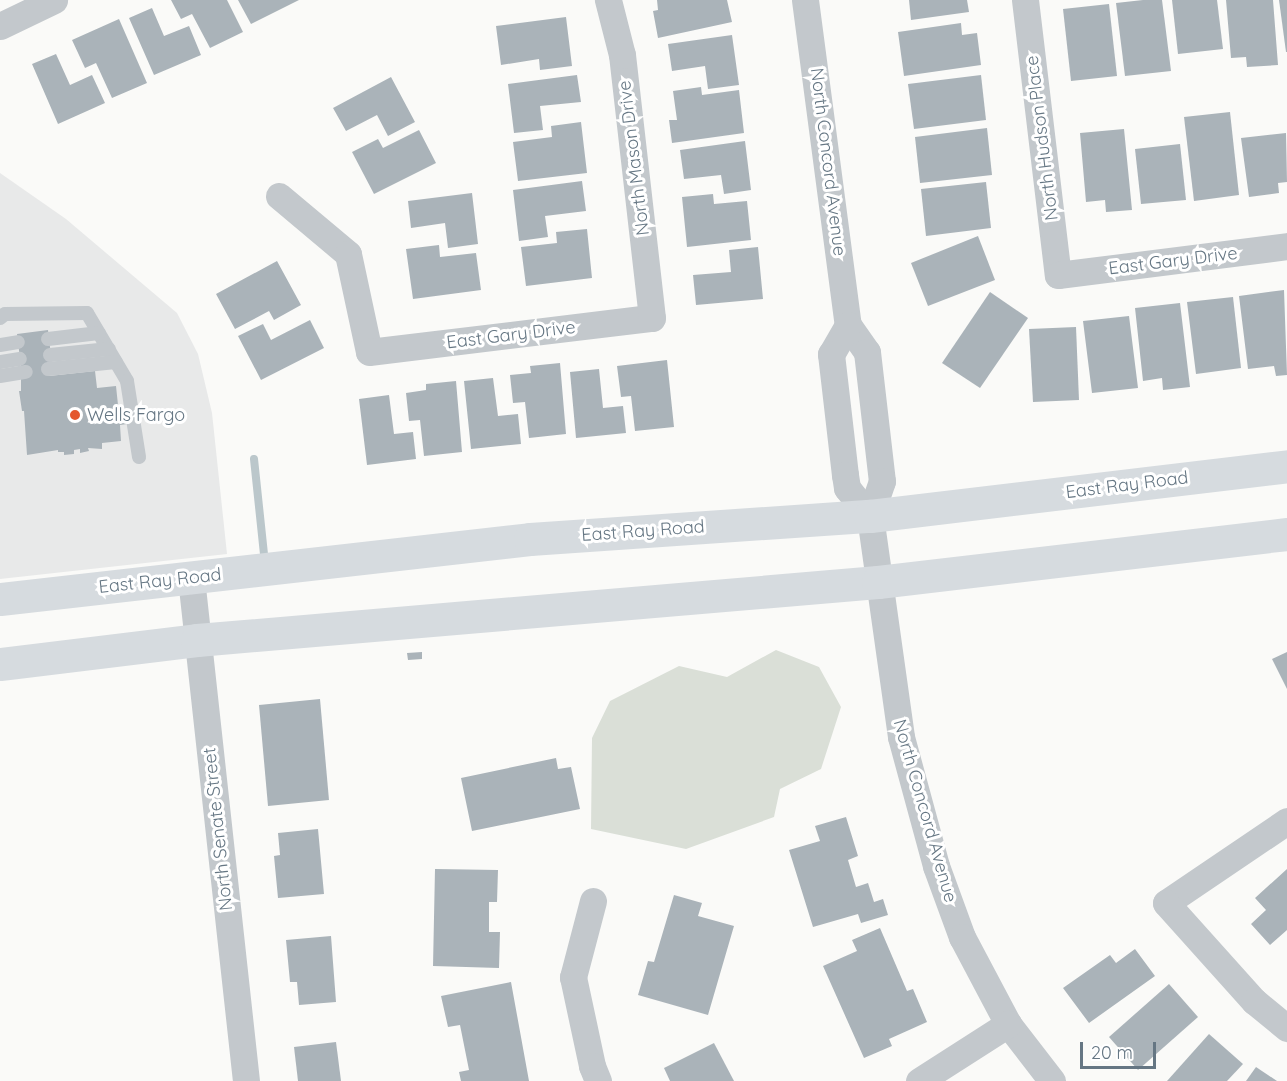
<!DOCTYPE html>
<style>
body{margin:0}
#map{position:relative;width:1287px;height:1081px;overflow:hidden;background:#fafaf8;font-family:Quicksand,sans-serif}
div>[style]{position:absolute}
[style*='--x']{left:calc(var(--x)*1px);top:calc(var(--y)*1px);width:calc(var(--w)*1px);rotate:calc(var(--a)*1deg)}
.built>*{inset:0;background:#e8e9e9}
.green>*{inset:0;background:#dadfd7}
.stream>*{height:8px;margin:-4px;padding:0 4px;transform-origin:4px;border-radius:4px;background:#bbc7cb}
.building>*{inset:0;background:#aab3b9}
.service>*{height:14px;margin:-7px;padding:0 7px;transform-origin:7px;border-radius:7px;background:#c3c8cc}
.minor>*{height:27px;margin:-13.5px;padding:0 13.5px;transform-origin:13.5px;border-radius:13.5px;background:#c3c8cc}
.primary>*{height:33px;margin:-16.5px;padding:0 16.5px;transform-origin:16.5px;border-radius:16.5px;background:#d6dbdf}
.dots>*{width:16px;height:16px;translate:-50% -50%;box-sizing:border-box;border:3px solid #fff;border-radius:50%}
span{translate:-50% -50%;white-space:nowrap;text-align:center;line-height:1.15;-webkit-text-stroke:6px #fff;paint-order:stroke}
.street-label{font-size:18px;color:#657683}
.poi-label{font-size:18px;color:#657683}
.left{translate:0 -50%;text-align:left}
.scale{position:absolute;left:1080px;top:1042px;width:76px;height:27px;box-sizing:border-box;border:3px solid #657683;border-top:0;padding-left:8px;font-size:18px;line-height:21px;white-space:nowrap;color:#657683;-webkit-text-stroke:4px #fff;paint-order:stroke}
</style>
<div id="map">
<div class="built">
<div style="clip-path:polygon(0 173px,66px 219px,177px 313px,198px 354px,212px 413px,227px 554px,0 579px)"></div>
</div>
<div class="green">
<div style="clip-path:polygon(776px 650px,819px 667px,841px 707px,821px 769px,780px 789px,774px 817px,686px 849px,591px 829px,592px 738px,610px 701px,679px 666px,727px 677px)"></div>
</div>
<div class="stream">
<div style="--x:254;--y:459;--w:96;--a:84"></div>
</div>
<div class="building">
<div style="clip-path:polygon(171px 0,227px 0,243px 32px,210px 48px,192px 14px,181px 19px)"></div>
<div style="clip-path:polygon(238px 0,299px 0,251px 24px)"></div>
<div style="clip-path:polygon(657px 0,727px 0,732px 22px,658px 38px,653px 11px,658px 10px)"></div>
<div style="clip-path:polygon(909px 0,967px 0,969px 12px,911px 20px)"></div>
<div style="clip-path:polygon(1143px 0,1162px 0,1171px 71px,1125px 76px,1116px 3px)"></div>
<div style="clip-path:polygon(1172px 0,1217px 0,1223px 49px,1178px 54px)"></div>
<div style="clip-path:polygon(1226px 0,1273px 0,1278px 65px,1247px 67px,1246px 57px,1231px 58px)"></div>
<div style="clip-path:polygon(1279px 0,1287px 0,1287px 52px,1286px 52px)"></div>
<div style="clip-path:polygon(1109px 4px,1117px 76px,1071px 81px,1063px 9px)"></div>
<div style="clip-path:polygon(152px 8px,164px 36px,189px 26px,201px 55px,154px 75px,129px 18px)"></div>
<div style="clip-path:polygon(566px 17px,572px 66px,540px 70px,539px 59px,501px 65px,496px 26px)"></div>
<div style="clip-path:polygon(119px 19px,147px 83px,112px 98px,96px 63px,85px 68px,72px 40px)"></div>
<div style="clip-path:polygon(961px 23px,962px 35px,977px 33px,981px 65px,904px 76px,898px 32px)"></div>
<div style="clip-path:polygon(732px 35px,739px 85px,708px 89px,705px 66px,672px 71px,668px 44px)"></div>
<div style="clip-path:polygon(56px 54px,70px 85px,92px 75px,105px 103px,58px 124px,32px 64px)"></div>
<div style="clip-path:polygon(577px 75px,581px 102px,540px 106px,543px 130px,514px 133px,508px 84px)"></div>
<div style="clip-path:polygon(981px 75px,986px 120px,914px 129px,908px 84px)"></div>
<div style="clip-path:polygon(391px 77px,415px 122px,388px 136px,377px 115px,346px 131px,333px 108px)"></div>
<div style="clip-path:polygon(701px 87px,702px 95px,739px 90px,744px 133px,672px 143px,669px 120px,677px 120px,673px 91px)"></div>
<div style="clip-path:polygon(1230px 112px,1239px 195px,1194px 201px,1184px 117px)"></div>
<div style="clip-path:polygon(581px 122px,587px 173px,518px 181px,513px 142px,552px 137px,551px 126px)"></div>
<div style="clip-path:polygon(987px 128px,992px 175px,920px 183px,915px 137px)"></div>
<div style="clip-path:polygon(1124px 129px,1132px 210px,1106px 212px,1105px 200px,1086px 202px,1080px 133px)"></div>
<div style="clip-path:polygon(419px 130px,436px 163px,374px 194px,352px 152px,378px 139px,383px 148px)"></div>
<div style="clip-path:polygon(1286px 133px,1287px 182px,1278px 183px,1279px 193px,1249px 197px,1241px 138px)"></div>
<div style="clip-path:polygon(745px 141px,751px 190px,724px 194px,721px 175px,684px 179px,680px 150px)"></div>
<div style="clip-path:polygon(1180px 144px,1186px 200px,1141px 204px,1135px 149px)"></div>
<div style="clip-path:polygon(582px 181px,586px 211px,545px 216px,548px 237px,519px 241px,513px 190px)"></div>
<div style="clip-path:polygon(986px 182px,991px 228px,926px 236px,921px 189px)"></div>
<div style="clip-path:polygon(472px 193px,478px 244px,448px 248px,445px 223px,411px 228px,408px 201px)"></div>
<div style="clip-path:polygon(713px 194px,714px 204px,747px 201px,751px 240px,687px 247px,682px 197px)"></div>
<div style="clip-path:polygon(587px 229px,592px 278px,526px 286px,521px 247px,557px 243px,556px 232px)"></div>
<div style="clip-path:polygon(978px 236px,995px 280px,928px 306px,911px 263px)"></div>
<div style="clip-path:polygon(439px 245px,440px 257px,476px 253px,481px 290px,413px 299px,406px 249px)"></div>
<div style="clip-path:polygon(758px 247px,763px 299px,696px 305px,693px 275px,731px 272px,729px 250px)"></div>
<div style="clip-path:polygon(277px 261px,301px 305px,274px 320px,269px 311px,235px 329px,216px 294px)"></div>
<div style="clip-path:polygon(1284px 290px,1287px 375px,1276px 376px,1274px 366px,1248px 369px,1239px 296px)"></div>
<div style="clip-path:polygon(990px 292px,1028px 318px,980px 388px,942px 363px)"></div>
<div style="clip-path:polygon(1233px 297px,1241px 368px,1196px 374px,1187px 302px)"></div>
<div style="clip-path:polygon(1180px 303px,1190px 387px,1163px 390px,1162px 378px,1143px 381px,1135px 308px)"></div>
<div style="clip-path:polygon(1129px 316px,1138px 388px,1092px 393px,1083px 321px)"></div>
<div style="clip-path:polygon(310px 320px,324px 348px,261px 380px,238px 336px,263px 324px,271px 340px)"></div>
<div style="clip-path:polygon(1076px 327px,1079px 400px,1033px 402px,1029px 329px)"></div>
<div style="clip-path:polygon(48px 330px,52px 364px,48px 364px,49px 376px,95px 371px,97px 388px,116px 386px,118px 405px,121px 404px,122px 410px,125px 410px,127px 424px,120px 425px,121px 441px,102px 443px,102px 449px,88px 448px,89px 451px,80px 453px,80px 449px,74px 450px,74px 454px,64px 455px,64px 452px,58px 452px,58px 450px,27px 455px,24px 411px,22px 411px,19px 391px,21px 391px,21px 367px,17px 334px)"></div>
<div style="clip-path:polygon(667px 360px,674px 427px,635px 431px,631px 396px,621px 397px,617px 366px)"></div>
<div style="clip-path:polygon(560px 363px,566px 434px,529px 438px,525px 402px,513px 403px,510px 375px,531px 373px,530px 366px)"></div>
<div style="clip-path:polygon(599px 369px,603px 408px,623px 406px,626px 433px,576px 438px,570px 372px)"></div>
<div style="clip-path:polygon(493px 378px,498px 416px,518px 414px,521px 444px,471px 449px,464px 381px)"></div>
<div style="clip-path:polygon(456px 381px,462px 452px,424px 456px,420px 420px,409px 421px,406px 393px,426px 390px,426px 384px)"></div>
<div style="clip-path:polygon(389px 395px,394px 434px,413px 432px,416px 459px,367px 465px,359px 399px)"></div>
<div style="clip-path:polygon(422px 652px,422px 659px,408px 660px,407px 653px)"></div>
<div style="clip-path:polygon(1287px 652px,1287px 689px,1272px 659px)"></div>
<div style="clip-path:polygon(320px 699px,329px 800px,268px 806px,259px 705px)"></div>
<div style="clip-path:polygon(556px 758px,558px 769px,571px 767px,580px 809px,472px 831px,461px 778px)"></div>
<div style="clip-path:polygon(846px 817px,858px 856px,848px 860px,856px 887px,868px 883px,874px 902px,883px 899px,888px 915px,861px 923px,858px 914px,813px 927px,789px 850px,820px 841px,815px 826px)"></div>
<div style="clip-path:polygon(318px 829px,324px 894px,278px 898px,274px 856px,280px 855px,278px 833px)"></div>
<div style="clip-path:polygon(435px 869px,498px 870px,497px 902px,489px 902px,489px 932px,500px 932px,499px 968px,433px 966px)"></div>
<div style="clip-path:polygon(1287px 869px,1287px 930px,1270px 945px,1251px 924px,1266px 910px,1255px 898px)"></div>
<div style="clip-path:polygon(674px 895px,702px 903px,698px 916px,734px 926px,708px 1015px,638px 995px,648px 961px,654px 962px)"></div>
<div style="clip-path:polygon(880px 928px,907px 991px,913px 989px,927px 1022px,889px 1039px,892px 1046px,864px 1058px,823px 966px,857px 951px,852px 940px)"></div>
<div style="clip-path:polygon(331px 936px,336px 1002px,299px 1005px,297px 982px,290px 982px,286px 940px)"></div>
<div style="clip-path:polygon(1135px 949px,1155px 976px,1089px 1023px,1063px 988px,1110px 955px,1116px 963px)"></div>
<div style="clip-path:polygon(511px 982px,529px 1081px,461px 1081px,459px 1072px,469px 1070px,460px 1025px,448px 1027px,441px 996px)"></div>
<div style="clip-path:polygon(1169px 984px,1198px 1017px,1138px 1070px,1109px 1037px)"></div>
<div style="clip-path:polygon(1209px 1034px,1243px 1064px,1227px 1081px,1167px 1081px)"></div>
<div style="clip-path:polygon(336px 1042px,341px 1081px,298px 1081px,294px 1047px)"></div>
<div style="clip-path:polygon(714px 1043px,734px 1081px,670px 1081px,664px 1068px)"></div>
<div style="clip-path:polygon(1256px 1067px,1277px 1081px,1246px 1081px)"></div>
</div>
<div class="service">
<div style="--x:0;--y:318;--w:6;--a:-39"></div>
<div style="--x:5;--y:314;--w:82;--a:-0.7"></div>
<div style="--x:87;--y:313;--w:79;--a:59.5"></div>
<div style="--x:127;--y:381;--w:77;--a:81"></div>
<div style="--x:48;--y:339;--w:51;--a:-6.7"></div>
<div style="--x:0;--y:345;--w:18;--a:-9"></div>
<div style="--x:50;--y:355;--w:59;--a:-5.8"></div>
<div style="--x:0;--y:362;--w:20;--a:-9"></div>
<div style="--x:48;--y:369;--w:68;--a:-5.9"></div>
<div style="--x:0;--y:376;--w:26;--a:-9"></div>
</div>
<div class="minor">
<div style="--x:805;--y:0;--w:328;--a:82.5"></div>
<div style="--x:848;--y:325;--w:33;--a:55"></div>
<div style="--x:867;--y:352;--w:130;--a:83.4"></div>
<div style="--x:882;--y:481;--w:37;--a:109"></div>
<div style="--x:870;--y:516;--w:223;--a:82"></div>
<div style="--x:901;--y:737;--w:134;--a:74.8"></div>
<div style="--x:936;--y:866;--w:76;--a:69.9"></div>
<div style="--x:962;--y:937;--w:98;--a:62.1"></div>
<div style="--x:1008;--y:1024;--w:72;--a:52.3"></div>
<div style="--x:1025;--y:0;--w:277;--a:83.2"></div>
<div style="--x:1058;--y:275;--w:231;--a:-7.2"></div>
<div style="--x:0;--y:26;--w:60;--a:-25.7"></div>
<div style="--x:279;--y:196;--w:90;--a:40"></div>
<div style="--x:348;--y:254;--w:100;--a:77.9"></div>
<div style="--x:369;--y:352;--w:285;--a:-6.9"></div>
<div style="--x:652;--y:318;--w:265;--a:-96.5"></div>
<div style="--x:622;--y:55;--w:57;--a:-104.3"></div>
<div style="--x:848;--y:325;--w:34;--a:120"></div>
<div style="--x:831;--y:354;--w:122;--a:83.4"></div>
<div style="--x:845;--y:475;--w:13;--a:81"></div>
<div style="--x:847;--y:488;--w:36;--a:51"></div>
<div style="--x:191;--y:578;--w:506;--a:83.76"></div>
<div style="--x:1287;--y:821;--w:146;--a:145.9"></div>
<div style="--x:1166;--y:903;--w:132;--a:48.1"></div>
<div style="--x:1254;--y:1001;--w:43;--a:39.3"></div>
<div style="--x:593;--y:901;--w:79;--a:104.7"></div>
<div style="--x:573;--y:977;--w:91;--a:77.9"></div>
<div style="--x:592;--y:1066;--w:16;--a:68"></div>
<div style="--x:919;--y:1081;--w:106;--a:-32.6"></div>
</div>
<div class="primary">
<div style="--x:0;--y:599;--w:533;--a:-6.46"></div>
<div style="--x:530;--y:539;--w:341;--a:-3.9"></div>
<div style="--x:870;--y:516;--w:420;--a:-6.8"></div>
<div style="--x:0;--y:664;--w:198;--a:-6.9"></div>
<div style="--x:197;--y:640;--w:683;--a:-4.87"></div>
<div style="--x:878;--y:582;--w:412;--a:-6.7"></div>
</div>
<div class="dots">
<div style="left:75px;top:415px;background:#e4572e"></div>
</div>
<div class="street-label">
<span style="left:1042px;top:138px;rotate:-97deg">North Hudson Place</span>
<span style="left:634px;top:158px;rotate:-97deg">North Mason Drive</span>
<span style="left:828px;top:162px;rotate:83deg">North Concord Avenue</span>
<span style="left:1173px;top:261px;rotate:-7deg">East Gary Drive</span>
<span style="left:511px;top:335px;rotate:-7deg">East Gary Drive</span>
<span style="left:1127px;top:485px;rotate:-7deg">East Ray Road</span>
<span style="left:643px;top:531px;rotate:-4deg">East Ray Road</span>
<span style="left:160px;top:581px;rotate:-6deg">East Ray Road</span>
<span style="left:925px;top:811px;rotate:74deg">North Concord Avenue</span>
<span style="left:218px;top:829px;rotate:-96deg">North Senate Street</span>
</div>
<div class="poi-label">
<span class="left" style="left:87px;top:415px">Wells Fargo</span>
</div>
<div class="scale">20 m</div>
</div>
